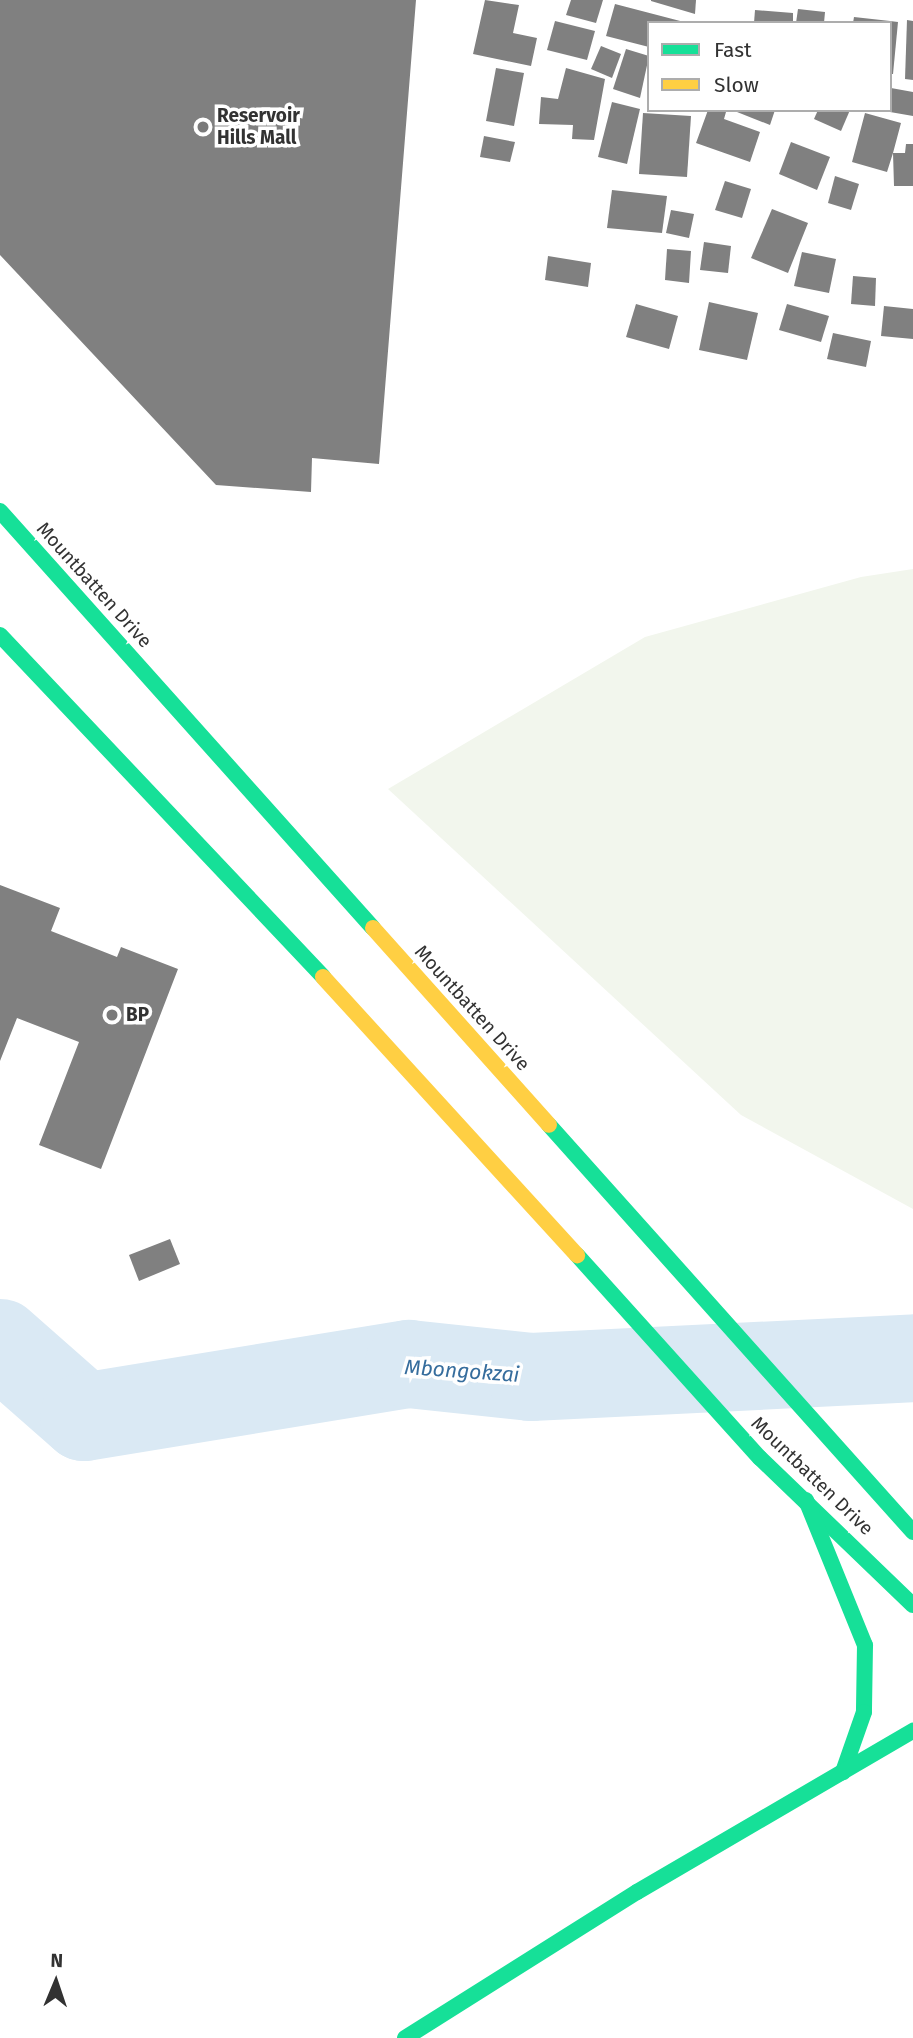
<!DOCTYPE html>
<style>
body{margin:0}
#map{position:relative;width:913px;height:2038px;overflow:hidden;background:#fff;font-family:"Fira Sans",sans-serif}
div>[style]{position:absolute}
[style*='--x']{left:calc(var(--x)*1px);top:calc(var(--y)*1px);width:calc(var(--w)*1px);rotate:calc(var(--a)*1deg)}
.green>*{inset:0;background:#f2f6ed}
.river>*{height:88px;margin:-44px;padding:0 44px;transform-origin:44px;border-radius:44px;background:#dae9f4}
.building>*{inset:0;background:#808080}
.fast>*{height:16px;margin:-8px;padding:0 8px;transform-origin:8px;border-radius:8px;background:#16e098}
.slow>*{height:16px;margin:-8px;padding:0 8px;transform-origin:8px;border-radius:8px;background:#ffcf43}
.dots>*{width:19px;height:19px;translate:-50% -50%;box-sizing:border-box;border:4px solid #fff;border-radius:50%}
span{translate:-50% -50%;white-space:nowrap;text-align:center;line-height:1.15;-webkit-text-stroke:7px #fff;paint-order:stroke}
.poi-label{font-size:19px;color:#323232;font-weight:700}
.left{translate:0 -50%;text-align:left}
.street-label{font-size:19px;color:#323232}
.water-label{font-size:21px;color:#366d9d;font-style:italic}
.legend{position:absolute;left:647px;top:21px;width:245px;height:91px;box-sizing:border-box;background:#fff;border:2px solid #adadad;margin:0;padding:9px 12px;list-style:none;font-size:21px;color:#323232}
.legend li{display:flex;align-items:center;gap:14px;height:35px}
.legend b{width:35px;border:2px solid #adadad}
.north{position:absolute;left:21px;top:1947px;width:70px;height:70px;-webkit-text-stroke:5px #fff;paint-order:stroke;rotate:2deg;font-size:19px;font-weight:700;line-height:28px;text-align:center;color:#323232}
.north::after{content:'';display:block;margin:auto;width:24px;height:32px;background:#323232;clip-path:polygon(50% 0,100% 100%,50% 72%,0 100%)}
</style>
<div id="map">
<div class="green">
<div style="clip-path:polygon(913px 569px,913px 1209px,741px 1115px,388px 789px,645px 637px,861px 577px)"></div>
</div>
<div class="river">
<div style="--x:0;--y:1343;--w:112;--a:41.4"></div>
<div style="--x:84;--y:1417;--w:329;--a:-9.3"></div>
<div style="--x:409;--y:1364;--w:123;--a:6.1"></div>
<div style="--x:531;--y:1377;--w:382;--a:-2.8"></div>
</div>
<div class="building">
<div style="clip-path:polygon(0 0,416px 0,379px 464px,312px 458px,311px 492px,216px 485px,0 255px)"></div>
<div style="clip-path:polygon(485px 0,519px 5px,513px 33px,537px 38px,531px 66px,473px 54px)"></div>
<div style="clip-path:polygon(571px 0,603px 0,596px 23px,566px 15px)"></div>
<div style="clip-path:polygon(651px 0,696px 0,695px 14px,651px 1px)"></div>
<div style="clip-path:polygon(615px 4px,684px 22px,684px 23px,649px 23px,649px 47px,606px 36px)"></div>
<div style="clip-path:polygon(798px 9px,825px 12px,824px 23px,796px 23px)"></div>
<div style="clip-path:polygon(755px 10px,793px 13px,793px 23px,754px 23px)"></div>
<div style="clip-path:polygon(854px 17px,890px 21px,890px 23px,853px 23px)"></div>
<div style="clip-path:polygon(907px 20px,913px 21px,913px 80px,905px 79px)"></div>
<div style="clip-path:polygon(555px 21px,595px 31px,587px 60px,547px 50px)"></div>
<div style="clip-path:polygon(890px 21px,898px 22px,893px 74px,890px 74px)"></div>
<div style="clip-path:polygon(601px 46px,621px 54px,612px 78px,591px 69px)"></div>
<div style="clip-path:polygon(626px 49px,649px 56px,640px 98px,613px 89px)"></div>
<div style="clip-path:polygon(496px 68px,524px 73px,514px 126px,486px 121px)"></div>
<div style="clip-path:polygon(566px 68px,605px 79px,594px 140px,572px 139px,573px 125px,539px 124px,541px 97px,558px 99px)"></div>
<div style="clip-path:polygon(891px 88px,913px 92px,913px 116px,890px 112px)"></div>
<div style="clip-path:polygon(612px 102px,640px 109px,627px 164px,598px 157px)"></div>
<div style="clip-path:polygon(708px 110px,726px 112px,724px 119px,760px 132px,750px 162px,696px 143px)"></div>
<div style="clip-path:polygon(732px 110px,775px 110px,770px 125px)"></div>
<div style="clip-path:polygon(818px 110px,850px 110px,841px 131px,814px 119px)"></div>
<div style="clip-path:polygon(643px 113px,691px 116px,687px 177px,639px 174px)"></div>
<div style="clip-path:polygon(865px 113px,901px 123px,893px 153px,905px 153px,906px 144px,913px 144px,913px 186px,894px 186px,893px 153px,887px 172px,852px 162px)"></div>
<div style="clip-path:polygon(484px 136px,515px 142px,510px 162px,480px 157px)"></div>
<div style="clip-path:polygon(791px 142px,830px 157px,817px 190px,779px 174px)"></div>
<div style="clip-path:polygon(835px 176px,859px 184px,851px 210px,828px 203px)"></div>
<div style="clip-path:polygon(725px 181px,751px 189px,742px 218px,715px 210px)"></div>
<div style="clip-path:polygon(612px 190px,667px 196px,662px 233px,607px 228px)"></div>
<div style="clip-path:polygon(772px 209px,808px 223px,788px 273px,751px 258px)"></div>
<div style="clip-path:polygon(671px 210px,694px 214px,689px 238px,666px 233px)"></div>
<div style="clip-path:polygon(704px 242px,731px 246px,728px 273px,700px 270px)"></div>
<div style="clip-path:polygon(667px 249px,691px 251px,689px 283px,665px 280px)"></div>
<div style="clip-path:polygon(802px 252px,836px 259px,829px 293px,794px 286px)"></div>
<div style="clip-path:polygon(548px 256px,591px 263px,588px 287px,545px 280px)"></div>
<div style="clip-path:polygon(853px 276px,876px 278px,875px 306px,851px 304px)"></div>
<div style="clip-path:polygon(709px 302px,758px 313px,747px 360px,699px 350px)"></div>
<div style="clip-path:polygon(636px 304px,678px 316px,669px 349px,626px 337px)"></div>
<div style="clip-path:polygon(787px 304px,829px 316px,821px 342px,779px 330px)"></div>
<div style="clip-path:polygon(884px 306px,913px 309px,913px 339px,881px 336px)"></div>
<div style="clip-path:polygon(833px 333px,871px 341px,866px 367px,827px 359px)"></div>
<div style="clip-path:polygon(0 885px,60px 908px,51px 931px,117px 957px,121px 947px,178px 969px,101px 1169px,39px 1145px,79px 1042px,17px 1018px,0 1061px)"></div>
<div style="clip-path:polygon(170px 1239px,180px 1264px,139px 1281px,129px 1255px)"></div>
</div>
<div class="fast">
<div style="--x:0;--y:511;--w:559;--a:48.19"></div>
<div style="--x:0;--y:635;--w:470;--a:46.6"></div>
<div style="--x:549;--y:1125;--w:546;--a:48.19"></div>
<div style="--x:577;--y:1255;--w:273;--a:48"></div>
<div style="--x:760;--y:1458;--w:212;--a:43.9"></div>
<div style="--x:806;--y:1500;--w:157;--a:67.9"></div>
<div style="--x:865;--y:1645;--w:67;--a:90.9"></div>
<div style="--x:864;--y:1712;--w:64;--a:109.3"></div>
<div style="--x:405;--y:2038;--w:274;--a:-32.2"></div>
<div style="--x:637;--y:1892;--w:320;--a:-30.3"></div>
</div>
<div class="slow">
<div style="--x:373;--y:928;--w:264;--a:48.2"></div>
<div style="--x:323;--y:977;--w:377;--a:47.6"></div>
</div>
<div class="dots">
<div style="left:203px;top:127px;background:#7a7a7a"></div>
<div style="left:112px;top:1015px;background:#7a7a7a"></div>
</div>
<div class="poi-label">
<span class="left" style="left:217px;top:127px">Reservoir<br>Hills Mall</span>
<span class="left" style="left:126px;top:1015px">BP</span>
</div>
<div class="street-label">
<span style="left:94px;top:585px;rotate:48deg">Mountbatten Drive</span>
<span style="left:472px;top:1008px;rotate:48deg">Mountbatten Drive</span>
<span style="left:812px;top:1476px;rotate:44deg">Mountbatten Drive</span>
</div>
<div class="water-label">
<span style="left:462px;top:1371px;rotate:4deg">Mbongokzai</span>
</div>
<ul class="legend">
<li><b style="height:9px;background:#16e098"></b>Fast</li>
<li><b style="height:9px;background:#ffcf43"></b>Slow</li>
</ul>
<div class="north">N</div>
</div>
